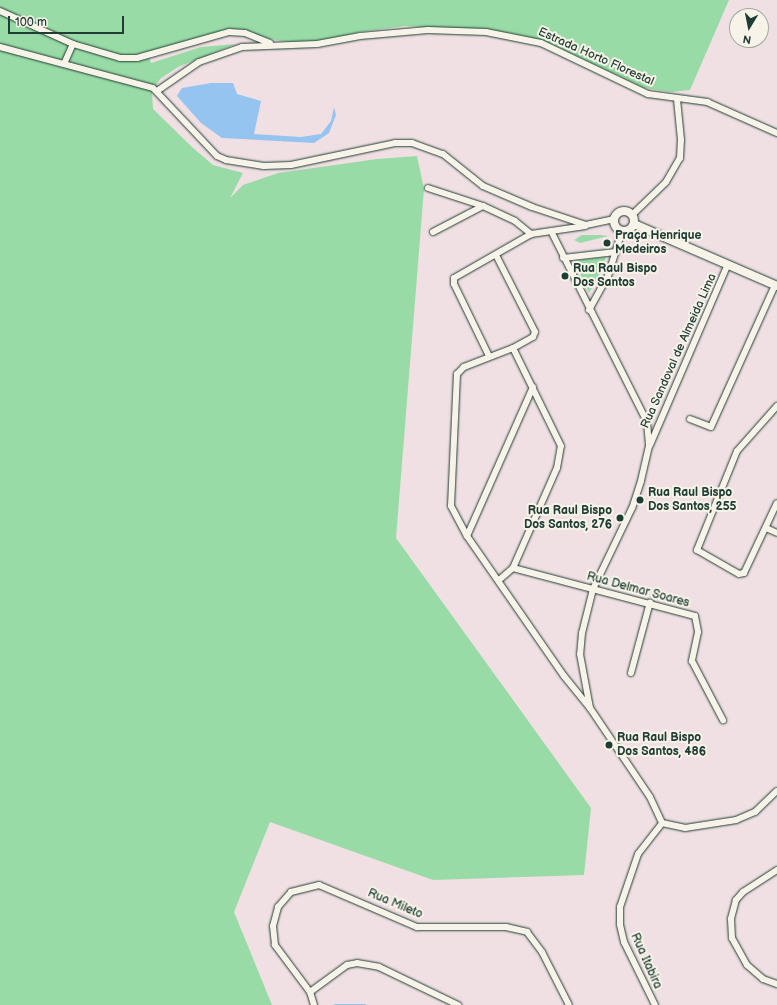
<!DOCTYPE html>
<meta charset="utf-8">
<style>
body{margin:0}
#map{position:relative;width:777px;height:1005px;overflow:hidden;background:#f0e0e3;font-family:"Balsamiq Sans",sans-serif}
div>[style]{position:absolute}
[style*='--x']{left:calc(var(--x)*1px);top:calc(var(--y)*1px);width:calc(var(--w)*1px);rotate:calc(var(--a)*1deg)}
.green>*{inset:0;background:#99dba6}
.water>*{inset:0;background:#95c4f0}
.stream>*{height:2.5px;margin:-1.25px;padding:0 1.25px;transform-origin:1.25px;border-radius:1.25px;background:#95c4f0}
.roads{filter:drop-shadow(0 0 1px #1f3d34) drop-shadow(0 0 1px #1f3d34)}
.minor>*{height:6px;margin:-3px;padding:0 3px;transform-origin:3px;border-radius:3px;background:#f7f3e8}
.tertiary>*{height:8px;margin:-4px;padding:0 4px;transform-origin:4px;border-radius:4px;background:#f7f3e8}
.tertiary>.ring{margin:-4px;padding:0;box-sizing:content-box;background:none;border:8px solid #f7f3e8;border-radius:50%}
.dots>*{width:11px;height:11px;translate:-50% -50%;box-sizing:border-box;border:2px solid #f7f3e8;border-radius:50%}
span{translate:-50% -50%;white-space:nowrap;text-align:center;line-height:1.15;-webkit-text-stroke:4px #f7f3e8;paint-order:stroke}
.street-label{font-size:12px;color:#1f3d34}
.poi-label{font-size:12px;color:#1f3d34;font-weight:700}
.left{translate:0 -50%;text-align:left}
.right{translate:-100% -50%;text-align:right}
.north{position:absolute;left:729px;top:8px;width:40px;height:40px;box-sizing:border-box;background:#f7f3e8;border:1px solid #a1aaa0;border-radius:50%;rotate:190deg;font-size:11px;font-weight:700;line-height:16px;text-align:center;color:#1f3d34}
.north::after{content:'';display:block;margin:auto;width:14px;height:18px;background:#1f3d34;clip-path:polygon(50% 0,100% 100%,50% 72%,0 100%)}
.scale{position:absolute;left:8px;top:16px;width:116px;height:18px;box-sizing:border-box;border:2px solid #1f3d34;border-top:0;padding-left:5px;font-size:12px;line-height:14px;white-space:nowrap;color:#1f3d34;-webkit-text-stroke:3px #f7f3e8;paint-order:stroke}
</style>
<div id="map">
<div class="green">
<div style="clip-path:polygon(0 0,729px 0,690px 90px,671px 92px,644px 88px,551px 44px,510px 33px,405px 26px,360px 32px,322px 41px,291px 42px,238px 35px,213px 36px,148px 53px,151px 63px,201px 47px,236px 44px,178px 67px,160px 79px,152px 92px,153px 109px,193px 148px,213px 165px,243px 173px,230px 198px,243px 185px,278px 173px,377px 159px,417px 156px,424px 189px,396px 538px,591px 808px,584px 875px,433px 880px,270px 822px,234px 912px,272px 1005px,0 1005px)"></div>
<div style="clip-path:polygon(582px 235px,600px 235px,608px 236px,580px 243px,574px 240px)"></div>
<div style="clip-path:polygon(606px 257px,598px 278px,589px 293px,574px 261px)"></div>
</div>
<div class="water">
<div style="clip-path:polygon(211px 83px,233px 83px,237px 94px,261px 101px,254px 134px,301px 137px,321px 134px,331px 121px,334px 107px,336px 115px,329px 133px,314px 143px,222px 138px,201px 123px,177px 96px,182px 88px)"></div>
</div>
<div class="stream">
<div style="--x:335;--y:1005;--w:30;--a:0"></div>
</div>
<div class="roads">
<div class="minor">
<div style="--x:0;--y:11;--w:80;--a:24.3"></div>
<div style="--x:73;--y:44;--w:49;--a:16.6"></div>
<div style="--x:120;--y:58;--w:17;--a:0"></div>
<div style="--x:137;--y:58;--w:96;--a:-15.8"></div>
<div style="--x:229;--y:32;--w:16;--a:4"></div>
<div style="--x:245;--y:33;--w:27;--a:22"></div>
<div style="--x:0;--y:47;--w:158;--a:15"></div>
<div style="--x:153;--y:88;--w:93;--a:46.7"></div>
<div style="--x:217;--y:156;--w:10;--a:24"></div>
<div style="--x:226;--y:160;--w:38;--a:9"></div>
<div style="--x:264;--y:166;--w:27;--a:-2"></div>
<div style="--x:291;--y:165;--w:106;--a:-11.9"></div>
<div style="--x:395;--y:143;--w:17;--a:0"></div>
<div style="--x:412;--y:143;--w:33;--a:20"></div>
<div style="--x:443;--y:154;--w:51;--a:38.7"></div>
<div style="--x:483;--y:186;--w:53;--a:23.2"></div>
<div style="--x:532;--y:207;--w:57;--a:18.4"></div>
<div style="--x:586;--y:225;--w:29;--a:-12"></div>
<div style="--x:64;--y:64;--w:22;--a:-66"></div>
<div style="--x:157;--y:91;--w:51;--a:-34.6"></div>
<div style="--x:199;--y:62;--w:46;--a:-19.2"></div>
<div style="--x:242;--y:47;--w:75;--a:-2.3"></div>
<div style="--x:317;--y:44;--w:44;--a:-10.5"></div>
<div style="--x:360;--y:36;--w:68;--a:-5"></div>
<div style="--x:428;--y:30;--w:58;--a:2"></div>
<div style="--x:486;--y:32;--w:56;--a:11.3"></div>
<div style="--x:541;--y:43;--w:119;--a:25.5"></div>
<div style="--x:648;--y:94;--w:60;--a:7.7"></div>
<div style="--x:707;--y:102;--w:77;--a:23.9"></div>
<div style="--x:428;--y:188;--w:58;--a:18.1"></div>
<div style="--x:483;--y:206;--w:35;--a:25"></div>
<div style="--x:515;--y:221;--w:21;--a:39"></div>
<div style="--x:632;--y:215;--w:47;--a:-44.1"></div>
<div style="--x:666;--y:182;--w:28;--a:-60"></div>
<div style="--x:680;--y:158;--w:18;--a:-87"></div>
<div style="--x:681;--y:140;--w:41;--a:-95.6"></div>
<div style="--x:433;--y:232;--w:56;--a:-27.5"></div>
<div style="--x:552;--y:233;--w:212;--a:63.3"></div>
<div style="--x:647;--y:422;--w:24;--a:85"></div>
<div style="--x:649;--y:446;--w:36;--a:103"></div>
<div style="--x:641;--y:481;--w:28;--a:108"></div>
<div style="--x:632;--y:508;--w:90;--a:115.7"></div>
<div style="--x:593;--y:589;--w:45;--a:104"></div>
<div style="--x:582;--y:633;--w:21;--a:95"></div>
<div style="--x:580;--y:654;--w:55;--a:79.5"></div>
<div style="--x:590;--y:708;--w:107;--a:56"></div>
<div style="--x:650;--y:797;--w:29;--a:65"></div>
<div style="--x:496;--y:255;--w:86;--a:63.1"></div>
<div style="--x:535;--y:332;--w:5;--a:112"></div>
<div style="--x:533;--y:337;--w:23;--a:151"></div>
<div style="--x:563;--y:258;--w:53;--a:-6.5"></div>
<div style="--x:589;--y:310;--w:39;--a:-61"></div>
<div style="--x:608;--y:276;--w:47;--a:-72.7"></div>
<div style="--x:489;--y:356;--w:80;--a:-115.9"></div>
<div style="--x:454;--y:284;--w:6;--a:-90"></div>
<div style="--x:454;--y:278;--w:89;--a:-29.7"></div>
<div style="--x:531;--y:234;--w:55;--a:-8.4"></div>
<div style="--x:777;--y:406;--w:60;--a:131.6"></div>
<div style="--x:737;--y:451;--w:107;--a:112"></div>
<div style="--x:697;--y:550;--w:48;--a:29.7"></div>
<div style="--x:739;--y:574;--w:5;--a:-11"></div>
<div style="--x:744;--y:573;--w:77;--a:-64.8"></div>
<div style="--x:690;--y:419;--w:22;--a:21"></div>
<div style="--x:711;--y:427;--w:156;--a:-65.7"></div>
<div style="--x:650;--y:445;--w:197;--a:-66.7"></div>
<div style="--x:766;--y:528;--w:12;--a:24"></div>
<div style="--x:467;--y:536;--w:163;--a:-66.1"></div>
<div style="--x:513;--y:568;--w:188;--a:14.8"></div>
<div style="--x:695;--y:616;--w:16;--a:79"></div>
<div style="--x:698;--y:632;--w:30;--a:102"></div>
<div style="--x:692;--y:661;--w:67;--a:62.3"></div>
<div style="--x:499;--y:580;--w:18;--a:-41"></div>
<div style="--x:513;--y:568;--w:109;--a:-66.3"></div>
<div style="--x:557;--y:468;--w:22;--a:-80"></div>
<div style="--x:561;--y:446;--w:109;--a:-116.1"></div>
<div style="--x:513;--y:348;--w:53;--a:158.8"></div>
<div style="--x:464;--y:367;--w:10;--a:135"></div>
<div style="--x:457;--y:374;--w:132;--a:92.6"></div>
<div style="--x:451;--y:506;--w:34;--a:62"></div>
<div style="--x:467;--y:536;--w:170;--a:55.3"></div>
<div style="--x:564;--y:676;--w:41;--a:50.9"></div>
<div style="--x:631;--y:673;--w:73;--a:-75"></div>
<div style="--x:662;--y:823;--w:24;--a:12"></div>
<div style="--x:685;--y:828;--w:52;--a:-8.9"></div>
<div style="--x:736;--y:820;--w:21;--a:-23"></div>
<div style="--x:755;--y:812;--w:30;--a:-44"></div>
<div style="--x:777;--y:870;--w:40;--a:147.1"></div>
<div style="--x:743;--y:892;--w:11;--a:131"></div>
<div style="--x:736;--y:900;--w:20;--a:105"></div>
<div style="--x:731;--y:919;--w:19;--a:87"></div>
<div style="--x:732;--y:938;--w:31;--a:61"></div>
<div style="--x:747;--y:965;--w:21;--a:41"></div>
<div style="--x:763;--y:979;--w:15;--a:20"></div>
<div style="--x:310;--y:992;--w:59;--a:-126.7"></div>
<div style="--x:275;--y:945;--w:19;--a:-96"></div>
<div style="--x:273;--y:926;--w:20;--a:-75"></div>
<div style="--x:278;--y:907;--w:20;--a:-49"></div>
<div style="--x:291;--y:892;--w:29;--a:-14"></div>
<div style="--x:319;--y:885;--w:107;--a:23.2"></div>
<div style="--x:417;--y:927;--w:89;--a:0"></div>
<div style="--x:506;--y:927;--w:22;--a:13"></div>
<div style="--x:527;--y:932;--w:25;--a:53"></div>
<div style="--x:542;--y:952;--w:59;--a:63"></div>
<div style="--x:314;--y:1005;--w:14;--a:-107"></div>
<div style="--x:310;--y:992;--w:46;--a:-36.1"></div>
<div style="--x:347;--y:965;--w:10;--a:-11"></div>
<div style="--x:357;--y:963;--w:22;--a:10"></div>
<div style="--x:379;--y:967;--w:88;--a:25.7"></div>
<div style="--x:655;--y:1005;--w:70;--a:-116.2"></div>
<div style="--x:624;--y:942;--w:18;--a:-103"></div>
<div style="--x:620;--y:924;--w:17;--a:-90"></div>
<div style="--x:620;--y:907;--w:56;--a:-71.2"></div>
<div style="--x:638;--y:854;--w:39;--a:-52"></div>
</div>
<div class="tertiary">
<div class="ring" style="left:614px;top:211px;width:12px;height:12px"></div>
<div style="--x:634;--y:224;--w:156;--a:23.4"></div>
</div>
</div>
<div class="dots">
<div style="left:607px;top:243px;background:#1f3d34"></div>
<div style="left:565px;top:276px;background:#1f3d34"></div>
<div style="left:640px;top:500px;background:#1f3d34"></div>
<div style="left:620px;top:518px;background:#1f3d34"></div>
<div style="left:609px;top:745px;background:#1f3d34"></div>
</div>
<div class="street-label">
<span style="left:596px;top:57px;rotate:24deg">Estrada Horto Florestal</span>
<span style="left:679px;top:351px;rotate:-66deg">Rua Sandoval de Almeida Lima</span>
<span style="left:638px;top:590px;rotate:15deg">Rua Delmar Soares</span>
<span style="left:395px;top:904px;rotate:23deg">Rua Mileto</span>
<span style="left:646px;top:961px;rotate:66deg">Rua Itabira</span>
</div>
<div class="poi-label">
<span class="left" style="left:615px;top:243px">Praça Henrique<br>Medeiros</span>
<span class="left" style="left:573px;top:276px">Rua Raul Bispo<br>Dos Santos</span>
<span class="left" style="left:648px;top:500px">Rua Raul Bispo<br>Dos Santos, 255</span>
<span class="right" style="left:612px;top:518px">Rua Raul Bispo<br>Dos Santos, 276</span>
<span class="left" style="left:617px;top:745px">Rua Raul Bispo<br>Dos Santos, 486</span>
</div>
<div class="north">N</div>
<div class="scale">100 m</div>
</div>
